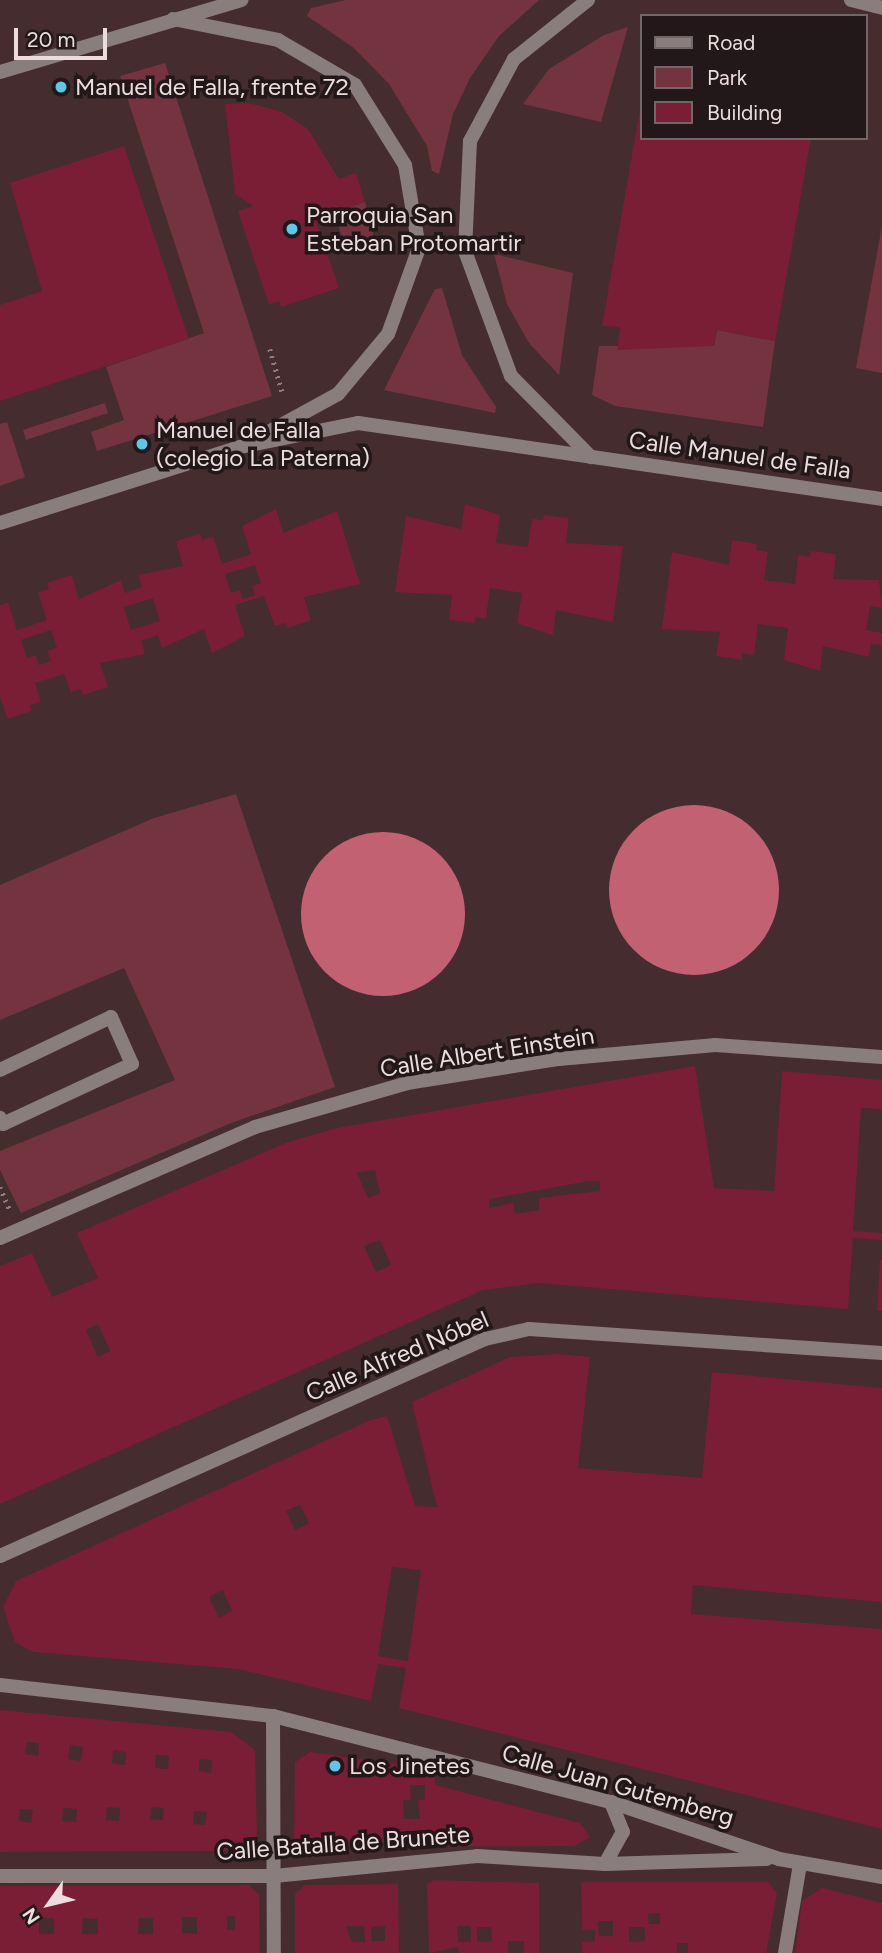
<!DOCTYPE html>
<meta charset="utf-8">
<style>
body{margin:0}
#map{position:relative;width:882px;height:1953px;overflow:hidden;background:#442c2f;font-family:Figtree,sans-serif}
div>[style]{position:absolute}
[style*='--x']{left:calc(var(--x)*1px);top:calc(var(--y)*1px);width:calc(var(--w)*1px);rotate:calc(var(--a)*1deg)}
.green>*{inset:0;background:#74343f}
.water>*{inset:0;background:#c26171}
.round{border-radius:50%}
.building>*{inset:0;background:#791e34}
.path>*{height:4.5px;margin-top:-2.25px;transform-origin:0;background:repeating-linear-gradient(90deg,#927d80 0 2px,transparent 0 7px)}
.minor>*{height:14px;margin:-7px;padding:0 7px;transform-origin:7px;border-radius:7px;background:#8a7d7e}
.dots>*{width:19px;height:19px;translate:-50% -50%;box-sizing:border-box;border:4px solid #231819;border-radius:50%}
span{translate:-50% -50%;white-space:nowrap;text-align:center;line-height:1.15;-webkit-text-stroke:7px #231819;paint-order:stroke}
.poi-label{font-size:24px;color:#ecdcdd}
.left{translate:0 -50%;text-align:left}
.street-label{font-size:24px;color:#ecdcdd}
.legend{position:absolute;left:640px;top:14px;width:228px;height:126px;box-sizing:border-box;background:#231819;border:2px solid #736667;margin:0;padding:9px 12px;list-style:none;font-size:21px;color:#ecdcdd}
.legend li{display:flex;align-items:center;gap:14px;height:35px}
.legend b{width:35px;border:2px solid #736667}
.north{position:absolute;left:14px;top:1869px;width:70px;height:70px;-webkit-text-stroke:5px #231819;paint-order:stroke;rotate:236deg;font-size:19px;font-weight:700;line-height:28px;text-align:center;color:#ecdcdd}
.north::after{content:'';display:block;margin:auto;width:24px;height:32px;background:#ecdcdd;clip-path:polygon(50% 0,100% 100%,50% 72%,0 100%)}
.scale{position:absolute;left:14px;top:28px;width:93px;height:32px;box-sizing:border-box;border:4px solid #ecdcdd;border-top:0;padding-left:9px;font-size:21px;line-height:24px;white-space:nowrap;color:#ecdcdd;-webkit-text-stroke:5px #231819;paint-order:stroke}
</style>
<div id="map">
<div class="green">
<div style="clip-path:polygon(346px 0,539px 0,499px 36px,470px 78px,453px 114px,439px 174px,432px 171px,427px 146px,389px 84px,354px 48px,307px 16px,311px 8px)"></div>
<div style="clip-path:polygon(628px 27px,601px 122px,523px 104px,549px 69px,604px 35px)"></div>
<div style="clip-path:polygon(165px 63px,272px 396px,97px 451px,91px 432px,124px 420px,106px 367px,204px 333px,120px 76px)"></div>
<div style="clip-path:polygon(365px 202px,374px 237px,345px 249px,334px 211px)"></div>
<div style="clip-path:polygon(882px 226px,882px 373px,856px 368px)"></div>
<div style="clip-path:polygon(494px 254px,573px 273px,559px 375px,529px 343px,507px 304px)"></div>
<div style="clip-path:polygon(442px 288px,462px 355px,496px 407px,495px 413px,384px 390px,435px 289px)"></div>
<div style="clip-path:polygon(717px 330px,775px 341px,763px 427px,615px 406px,592px 395px,599px 346px,714px 346px)"></div>
<div style="clip-path:polygon(105px 403px,108px 413px,26px 440px,23px 430px)"></div>
<div style="clip-path:polygon(7px 422px,25px 477px,0 486px,0 424px)"></div>
<div style="clip-path:polygon(236px 794px,335px 1087px,231px 1123px,21px 1213px,0 1170px,0 1151px,175px 1080px,124px 968px,0 1020px,0 885px,154px 818px)"></div>
</div>
<div class="water">
<div class="round" style="left:609px;top:805px;width:170px;height:170px"></div>
<div class="round" style="left:301px;top:832px;width:164px;height:164px"></div>
</div>
<div class="building">
<div style="clip-path:polygon(249px 103px,282px 112px,308px 129px,339px 179px,356px 173px,365px 202px,316px 221px,339px 288px,281px 307px,279px 301px,269px 305px,238px 211px,253px 206px,235px 194px,225px 104px)"></div>
<div style="clip-path:polygon(641px 104px,642px 138px,811px 138px,775px 341px,717px 330px,714px 346px,617px 350px,620px 327px,602px 326px)"></div>
<div style="clip-path:polygon(124px 146px,189px 339px,0 401px,0 305px,42px 291px,10px 183px)"></div>
<div style="clip-path:polygon(465px 504px,500px 515px,496px 543px,528px 547px,532px 519px,543px 520px,544px 515px,569px 518px,566px 543px,623px 546px,613px 622px,556px 610px,553px 635px,517px 623px,522px 593px,490px 588px,486px 619px,476px 617px,474px 623px,449px 620px,452px 595px,395px 592px,406px 516px,461px 529px)"></div>
<div style="clip-path:polygon(evenodd,276px 509px,283px 533px,337px 511px,360px 584px,304px 597px,311px 620px,288px 628px,286px 623px,275px 626px,264px 596px,235px 605px,245px 636px,212px 653px,204px 629px,162px 648px,158px 635px,141px 641px,145px 654px,100px 663px,108px 687px,83px 695px,81px 689px,71px 692px,64px 674px,35px 683px,41px 702px,30px 705px,32px 711px,7px 719px,0 696px,0 605px,8px 602px,17px 630px,47px 620px,38px 593px,49px 589px,47px 583px,72px 575px,79px 599px,121px 580px,125px 593px,142px 587px,138px 575px,183px 566px,176px 541px,200px 534px,202px 540px,213px 536px,222px 564px,251px 554px,242px 526px,276px 509px,255px 565px,261px 583px,252px 586px,255px 595px,243px 599px,240px 590px,231px 593px,225px 574px,255px 565px,276px 509px,153px 598px,160px 621px,131px 630px,124px 607px,153px 598px,276px 509px,51px 630px,57px 648px,47px 651px,51px 661px,39px 665px,36px 655px,27px 658px,21px 640px,51px 630px)"></div>
<div style="clip-path:polygon(732px 540px,757px 544px,756px 550px,768px 552px,764px 580px,795px 584px,798px 555px,810px 557px,811px 551px,836px 554px,833px 579px,879px 580px,882px 608px,870px 606px,866px 630px,882px 633px,882px 645px,871px 644px,869px 657px,823px 646px,820px 671px,784px 660px,788px 628px,758px 624px,754px 655px,742px 653px,742px 660px,716px 656px,720px 632px,662px 629px,672px 552px,729px 565px)"></div>
<div style="clip-path:polygon(evenodd,695px 1066px,714px 1188px,774px 1191px,782px 1071px,882px 1080px,882px 1109px,861px 1108px,853px 1231px,882px 1233px,882px 1240px,853px 1238px,848px 1309px,539px 1283px,483px 1290px,0 1504px,0 1266px,32px 1253px,52px 1297px,98px 1278px,77px 1233px,288px 1142px,337px 1128px,695px 1066px,375px 1170px,380px 1193px,368px 1198px,357px 1173px,375px 1170px,695px 1066px,589px 1181px,600px 1182px,600px 1191px,539px 1198px,539px 1210px,515px 1214px,513px 1203px,489px 1208px,490px 1199px,589px 1181px,695px 1066px,380px 1240px,391px 1265px,376px 1272px,364px 1246px,380px 1240px,695px 1066px,98px 1324px,110px 1351px,98px 1357px,86px 1330px,98px 1324px)"></div>
<div style="clip-path:polygon(880px 1260px,882px 1260px,882px 1311px,877px 1311px)"></div>
<div style="clip-path:polygon(evenodd,560px 1354px,590px 1357px,578px 1468px,702px 1478px,712px 1372px,882px 1388px,882px 1602px,693px 1585px,691px 1614px,882px 1629px,882px 1829px,399px 1708px,406px 1668px,378px 1664px,371px 1701px,238px 1669px,33px 1652px,15px 1642px,3px 1607px,16px 1581px,371px 1420px,387px 1416px,415px 1506px,437px 1507px,412px 1402px,510px 1357px,560px 1354px,300px 1505px,309px 1523px,295px 1530px,286px 1511px,300px 1505px,560px 1354px,392px 1567px,421px 1570px,408px 1661px,378px 1656px,392px 1567px,560px 1354px,223px 1590px,232px 1611px,219px 1618px,209px 1597px,223px 1590px)"></div>
<div style="clip-path:polygon(evenodd,0 1710px,231px 1732px,255px 1750px,257px 1838px,247px 1848px,219px 1851px,0 1852px,0 1710px,27px 1742px,39px 1743px,38px 1756px,25px 1754px,27px 1742px,0 1710px,70px 1745px,83px 1747px,81px 1761px,68px 1759px,70px 1745px,0 1710px,113px 1750px,126px 1752px,125px 1765px,112px 1763px,113px 1750px,0 1710px,156px 1755px,169px 1756px,168px 1769px,155px 1768px,156px 1755px,0 1710px,199px 1759px,212px 1760px,211px 1773px,199px 1771px,199px 1759px,0 1710px,107px 1807px,120px 1808px,119px 1821px,106px 1820px,107px 1807px,0 1710px,151px 1807px,164px 1808px,163px 1820px,150px 1819px,151px 1807px,0 1710px,63px 1808px,77px 1809px,76px 1822px,62px 1821px,63px 1808px,0 1710px,20px 1809px,33px 1810px,31px 1823px,19px 1821px,20px 1809px,0 1710px,194px 1811px,207px 1812px,205px 1825px,193px 1824px,194px 1811px)"></div>
<div style="clip-path:polygon(evenodd,310px 1752px,435px 1769px,435px 1785px,580px 1823px,590px 1837px,575px 1846px,387px 1847px,387px 1842px,352px 1842px,352px 1847px,304px 1847px,294px 1838px,295px 1762px,310px 1752px,410px 1785px,425px 1785px,425px 1800px,418px 1800px,420px 1819px,404px 1819px,403px 1800px,411px 1800px,410px 1785px)"></div>
<div style="clip-path:polygon(evenodd,434px 1880px,539px 1883px,539px 1953px,524px 1953px,524px 1941px,508px 1941px,508px 1953px,459px 1953px,458px 1947px,429px 1953px,427px 1884px,434px 1880px,457px 1926px,471px 1926px,471px 1942px,458px 1942px,457px 1926px,434px 1880px,477px 1927px,491px 1927px,492px 1941px,477px 1942px,477px 1927px)"></div>
<div style="clip-path:polygon(evenodd,581px 1882px,768px 1882px,777px 1893px,766px 1953px,688px 1953px,688px 1943px,677px 1943px,677px 1953px,582px 1953px,582px 1942px,595px 1941px,595px 1930px,582px 1930px,581px 1882px,660px 1913px,660px 1924px,649px 1924px,648px 1914px,660px 1913px,581px 1882px,598px 1921px,613px 1921px,613px 1936px,599px 1936px,598px 1921px,581px 1882px,629px 1927px,645px 1927px,645px 1941px,629px 1942px,629px 1927px)"></div>
<div style="clip-path:polygon(evenodd,398px 1884px,399px 1953px,295px 1953px,295px 1894px,305px 1885px,398px 1884px,346px 1926px,364px 1926px,365px 1942px,352px 1942px,346px 1926px,398px 1884px,385px 1926px,385px 1941px,372px 1941px,371px 1927px,385px 1926px)"></div>
<div style="clip-path:polygon(evenodd,249px 1885px,259px 1895px,260px 1953px,0 1953px,0 1886px,249px 1885px,227px 1916px,235px 1916px,235px 1930px,227px 1930px,227px 1916px,249px 1885px,182px 1917px,197px 1917px,197px 1934px,182px 1933px,182px 1917px,249px 1885px,39px 1918px,54px 1918px,54px 1934px,39px 1934px,39px 1918px,249px 1885px,83px 1918px,98px 1919px,98px 1934px,82px 1934px,83px 1918px,249px 1885px,139px 1918px,153px 1918px,153px 1934px,138px 1934px,139px 1918px)"></div>
<div style="clip-path:polygon(822px 1888px,882px 1903px,882px 1953px,795px 1953px,802px 1901px)"></div>
</div>
<div class="path">
<div style="--x:270;--y:349;--w:44;--a:74.1"></div>
<div style="--x:0;--y:1187;--w:25;--a:67"></div>
</div>
<div class="minor">
<div style="--x:588;--y:0;--w:95;--a:141.4"></div>
<div style="--x:514;--y:59;--w:93;--a:118.2"></div>
<div style="--x:470;--y:141;--w:110;--a:92.6"></div>
<div style="--x:465;--y:251;--w:133;--a:69.8"></div>
<div style="--x:511;--y:376;--w:114;--a:45.4"></div>
<div style="--x:851;--y:0;--w:32;--a:14"></div>
<div style="--x:173;--y:19;--w:107;--a:11.3"></div>
<div style="--x:278;--y:40;--w:89;--a:30.3"></div>
<div style="--x:355;--y:85;--w:94;--a:58"></div>
<div style="--x:405;--y:165;--w:84;--a:80.4"></div>
<div style="--x:419;--y:248;--w:91;--a:109.8"></div>
<div style="--x:388;--y:334;--w:78;--a:129.8"></div>
<div style="--x:338;--y:394;--w:96;--a:151.3"></div>
<div style="--x:0;--y:72;--w:252;--a:-16.6"></div>
<div style="--x:0;--y:523;--w:252;--a:-17.6"></div>
<div style="--x:240;--y:447;--w:120;--a:-11.5"></div>
<div style="--x:358;--y:423;--w:529;--a:8.25"></div>
<div style="--x:0;--y:1070;--w:123;--a:-25.5"></div>
<div style="--x:111;--y:1017;--w:51;--a:65.9"></div>
<div style="--x:132;--y:1064;--w:142;--a:155.1"></div>
<div style="--x:3;--y:1124;--w:7;--a:-117"></div>
<div style="--x:0;--y:1238;--w:278;--a:-23.5"></div>
<div style="--x:255;--y:1127;--w:158;--a:-16.1"></div>
<div style="--x:407;--y:1083;--w:154;--a:-9"></div>
<div style="--x:559;--y:1059;--w:157;--a:-5.1"></div>
<div style="--x:715;--y:1045;--w:167;--a:4.1"></div>
<div style="--x:0;--y:1556;--w:531;--a:-24.1"></div>
<div style="--x:485;--y:1339;--w:45;--a:-12.8"></div>
<div style="--x:529;--y:1329;--w:354;--a:3.9"></div>
<div style="--x:0;--y:1685;--w:275;--a:6.5"></div>
<div style="--x:273;--y:1716;--w:349;--a:14.3"></div>
<div style="--x:611;--y:1802;--w:177;--a:18.7"></div>
<div style="--x:779;--y:1859;--w:105;--a:9.9"></div>
<div style="--x:273;--y:1716;--w:237;--a:89.8"></div>
<div style="--x:605;--y:1864;--w:37;--a:-61"></div>
<div style="--x:623;--y:1832;--w:32;--a:-112"></div>
<div style="--x:0;--y:1876;--w:274;--a:0"></div>
<div style="--x:274;--y:1876;--w:204;--a:-5.6"></div>
<div style="--x:477;--y:1856;--w:128;--a:3.6"></div>
<div style="--x:605;--y:1864;--w:162;--a:-1.8"></div>
<div style="--x:785;--y:1953;--w:90;--a:-80.4"></div>
</div>
<div class="dots">
<div style="left:61px;top:87px;background:#5dc7e8"></div>
<div style="left:292px;top:229px;background:#5dc7e8"></div>
<div style="left:142px;top:444px;background:#5dc7e8"></div>
<div style="left:335px;top:1766px;background:#5dc7e8"></div>
</div>
<div class="poi-label">
<span class="left" style="left:75px;top:87px">Manuel de Falla, frente 72</span>
<span class="left" style="left:306px;top:229px">Parroquia San<br>Esteban Protomartir</span>
<span class="left" style="left:156px;top:444px">Manuel de Falla<br>(colegio La Paterna)</span>
<span class="left" style="left:349px;top:1766px">Los Jinetes</span>
</div>
<div class="street-label">
<span style="left:740px;top:455px;rotate:8deg">Calle Manuel de Falla</span>
<span style="left:487px;top:1052px;rotate:-9deg">Calle Albert Einstein</span>
<span style="left:397px;top:1356px;rotate:-23deg">Calle Alfred Nóbel</span>
<span style="left:618px;top:1785px;rotate:16deg">Calle Juan Gutemberg</span>
<span style="left:343px;top:1843px;rotate:-4deg">Calle Batalla de Brunete</span>
</div>
<ul class="legend">
<li><b style="height:9px;background:#8a7d7e"></b>Road</li>
<li><b style="height:19px;background:#74343f"></b>Park</li>
<li><b style="height:19px;background:#791e34"></b>Building</li>
</ul>
<div class="north">N</div>
<div class="scale">20 m</div>
</div>
